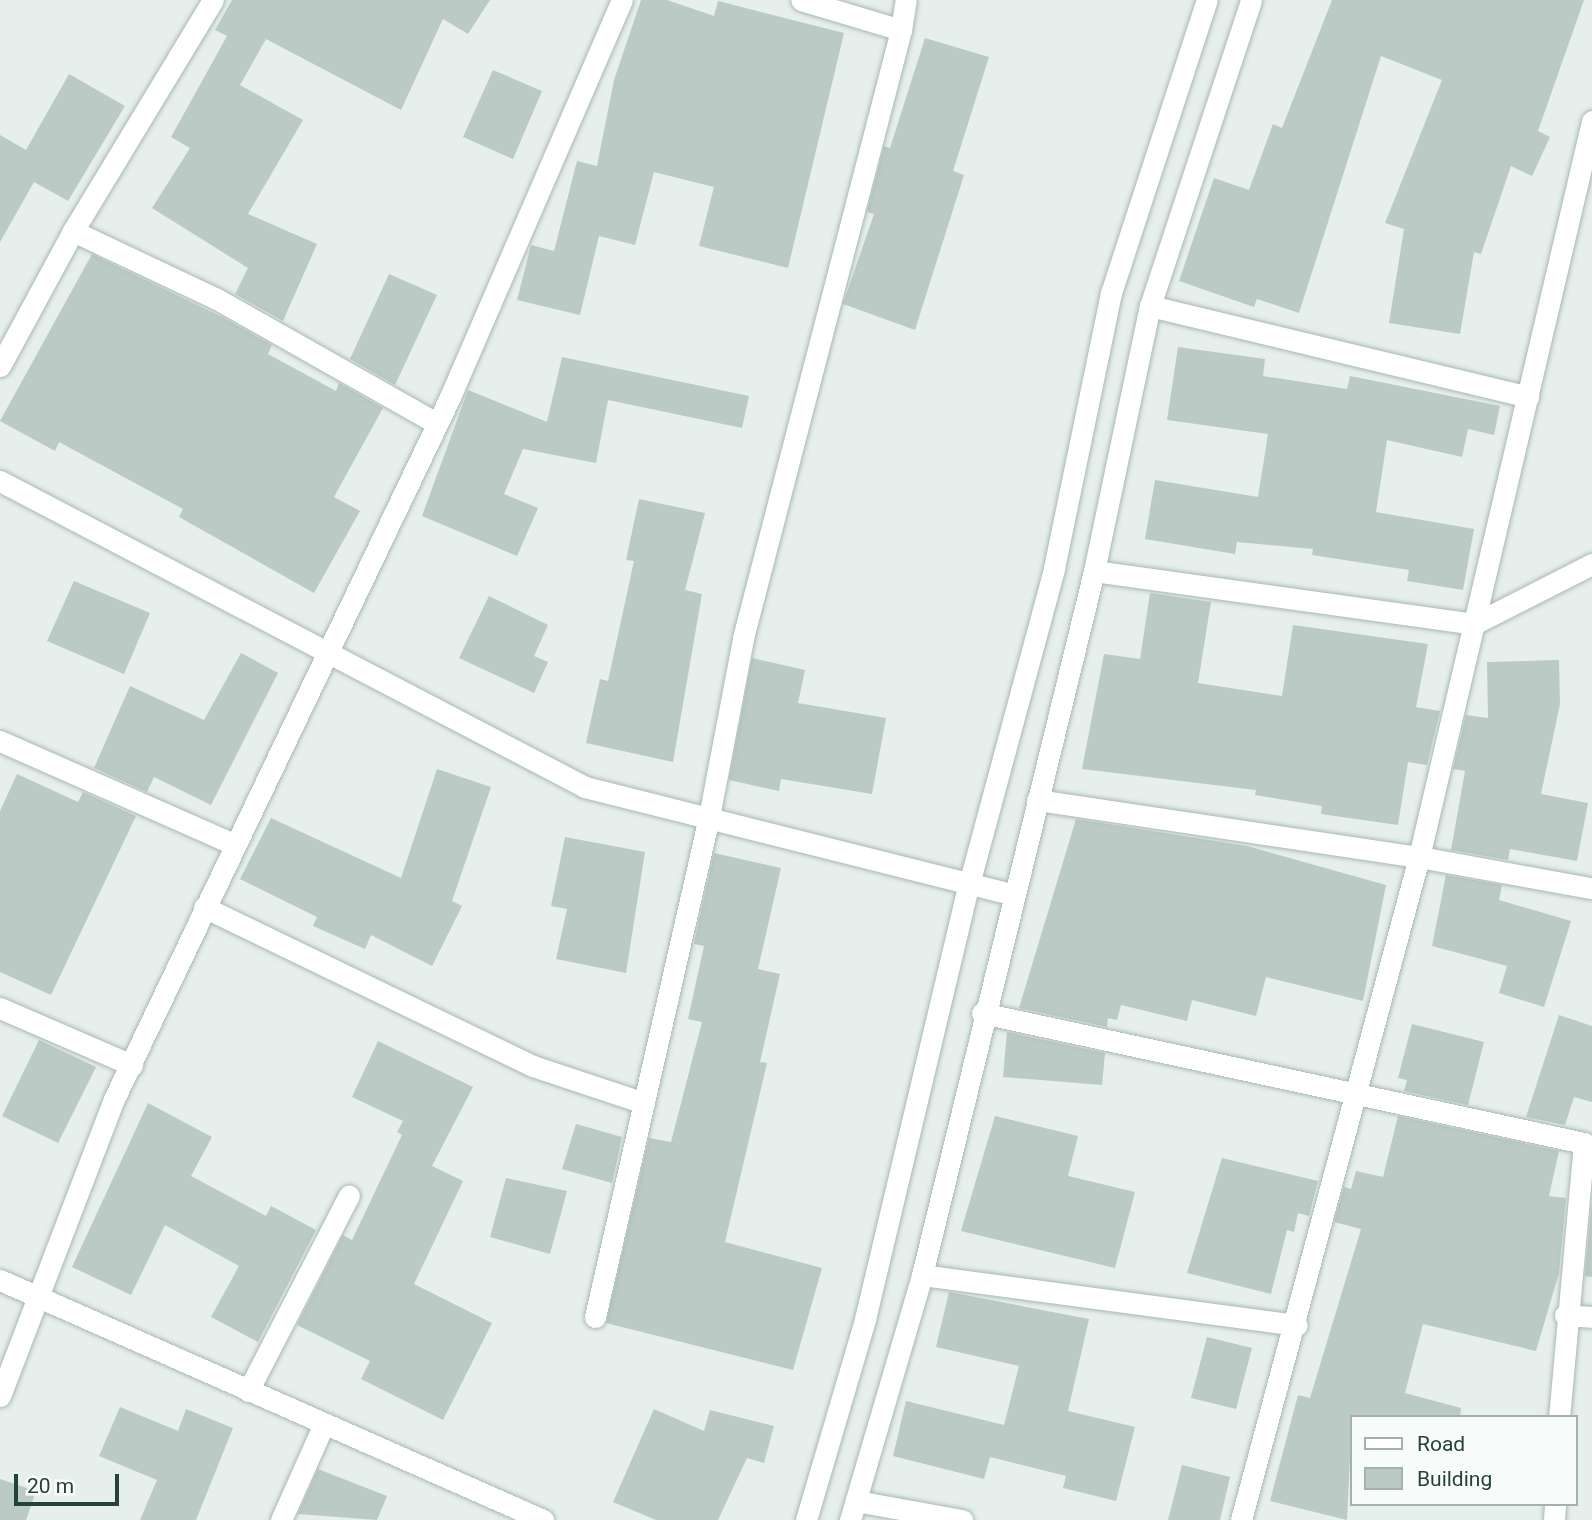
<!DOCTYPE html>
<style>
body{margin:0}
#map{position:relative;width:1592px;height:1520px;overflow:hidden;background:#e6efeb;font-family:Roboto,sans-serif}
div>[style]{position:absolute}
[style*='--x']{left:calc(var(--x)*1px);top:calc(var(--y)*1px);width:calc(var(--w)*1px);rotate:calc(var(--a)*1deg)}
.building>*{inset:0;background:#bbcac4}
.roads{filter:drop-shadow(0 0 2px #a8b8b2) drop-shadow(0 0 2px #a8b8b2)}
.minor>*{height:21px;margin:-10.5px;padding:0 10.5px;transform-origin:10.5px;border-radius:10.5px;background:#fff}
.tertiary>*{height:21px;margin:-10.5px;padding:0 10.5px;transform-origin:10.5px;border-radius:10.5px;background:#fff}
span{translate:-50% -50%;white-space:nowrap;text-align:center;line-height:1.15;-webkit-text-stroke:6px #f7fbf9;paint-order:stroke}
.legend{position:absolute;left:1350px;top:1415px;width:228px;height:91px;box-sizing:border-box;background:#f7fbf9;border:2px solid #a3b1ad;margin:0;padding:9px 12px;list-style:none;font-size:21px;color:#24423a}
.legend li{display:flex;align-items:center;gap:14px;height:35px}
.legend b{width:35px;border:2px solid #a3b1ad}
.scale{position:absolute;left:14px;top:1474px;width:105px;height:32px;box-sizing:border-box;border:4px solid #24423a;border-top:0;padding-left:9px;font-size:21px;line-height:24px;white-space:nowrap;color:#24423a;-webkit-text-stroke:5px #f7fbf9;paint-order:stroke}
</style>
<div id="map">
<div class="building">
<div style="clip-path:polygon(232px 0,490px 0,468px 34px,443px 19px,401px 110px,266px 39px,240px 85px,303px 120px,248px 214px,317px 244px,283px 321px,235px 294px,248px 268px,152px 208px,190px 148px,171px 137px,227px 36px,215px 30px)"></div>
<div style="clip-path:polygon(641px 0,667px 0,714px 16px,718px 1px,844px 33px,788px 268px,699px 246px,714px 187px,654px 172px,635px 245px,599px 236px,580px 315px,517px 300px,531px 245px,554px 251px,577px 161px,597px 166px,614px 80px)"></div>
<div style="clip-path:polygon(1332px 0,1584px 0,1538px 131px,1550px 137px,1532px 176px,1511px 166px,1481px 254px,1474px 252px,1460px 334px,1389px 323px,1404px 229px,1385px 223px,1442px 80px,1381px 56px,1299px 313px,1257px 299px,1254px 307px,1179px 281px,1214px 178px,1249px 190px,1273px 124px,1282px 128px)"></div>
<div style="clip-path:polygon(925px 38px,989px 57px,953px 171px,964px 175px,915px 330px,843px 304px,874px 214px,867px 212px,884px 146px,890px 148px)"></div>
<div style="clip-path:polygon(493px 70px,542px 91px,513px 159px,463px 137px)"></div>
<div style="clip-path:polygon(69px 74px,125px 106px,68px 201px,34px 182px,0 242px,0 135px,26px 150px)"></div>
<div style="clip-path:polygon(92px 254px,224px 318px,272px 345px,268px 354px,336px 391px,339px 383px,383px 408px,334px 497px,360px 511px,314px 593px,179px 517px,183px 509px,59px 442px,55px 451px,0 421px)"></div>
<div style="clip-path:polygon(389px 274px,437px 295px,395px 385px,350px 359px)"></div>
<div style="clip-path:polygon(1178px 347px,1265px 359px,1263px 376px,1347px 389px,1350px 376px,1500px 406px,1494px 435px,1468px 429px,1462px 457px,1387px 440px,1376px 512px,1474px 529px,1463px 590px,1407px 581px,1409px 570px,1312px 555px,1313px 549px,1237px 542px,1235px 554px,1145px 539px,1155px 480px,1258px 497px,1268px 434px,1167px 420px)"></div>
<div style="clip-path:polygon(562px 357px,749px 396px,742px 428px,608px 400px,596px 463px,523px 449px,504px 494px,538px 508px,517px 556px,422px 516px,468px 390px,547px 422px)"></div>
<div style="clip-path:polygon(639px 499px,705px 513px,685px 590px,702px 594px,673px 762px,586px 743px,600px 679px,608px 681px,634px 561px,626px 560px)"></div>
<div style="clip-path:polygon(74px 581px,150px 613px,124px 674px,47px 641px)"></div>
<div style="clip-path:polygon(1150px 593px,1211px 602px,1198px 683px,1282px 696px,1293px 625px,1428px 644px,1416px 707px,1440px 711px,1427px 765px,1408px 762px,1398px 825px,1321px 814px,1322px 806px,1255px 795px,1256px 790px,1082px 769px,1104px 654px,1140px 659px)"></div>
<div style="clip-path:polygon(489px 596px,548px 625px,534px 656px,548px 662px,534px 693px,459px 658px)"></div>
<div style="clip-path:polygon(241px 653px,278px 673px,211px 805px,154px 777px,147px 792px,94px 768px,130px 686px,204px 720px)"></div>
<div style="clip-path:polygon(752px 658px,805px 670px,798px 703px,886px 718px,872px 794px,781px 779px,779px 791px,729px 780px)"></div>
<div style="clip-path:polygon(1559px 660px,1560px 704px,1541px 794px,1588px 803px,1577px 861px,1510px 849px,1508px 860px,1451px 850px,1465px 771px,1453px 769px,1466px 715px,1488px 718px,1487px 662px)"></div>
<div style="clip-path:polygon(437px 769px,491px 787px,452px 901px,462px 906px,432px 966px,371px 935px,365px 949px,313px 926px,317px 917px,240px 879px,271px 818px,401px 878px)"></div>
<div style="clip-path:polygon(17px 774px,78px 802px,83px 792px,136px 816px,51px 995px,0 972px,0 811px)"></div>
<div style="clip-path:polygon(1076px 819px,1247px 846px,1386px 885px,1363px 1001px,1266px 977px,1256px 1016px,1192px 1000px,1187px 1021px,1121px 1005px,1117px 1020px,1108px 1018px,1107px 1027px,1019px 1008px)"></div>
<div style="clip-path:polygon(565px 837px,645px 852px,626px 973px,556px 959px,567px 909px,551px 906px)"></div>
<div style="clip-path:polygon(714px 853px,781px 868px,758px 969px,780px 974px,760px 1062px,767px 1063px,725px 1242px,822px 1268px,793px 1370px,606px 1323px,649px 1138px,671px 1142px,702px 1022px,688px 1019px,704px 946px,694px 944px)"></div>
<div style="clip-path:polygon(1446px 875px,1502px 885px,1499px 900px,1571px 921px,1544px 1007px,1499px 993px,1507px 966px,1432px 946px)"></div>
<div style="clip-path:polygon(1559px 1015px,1592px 1026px,1592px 1102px,1574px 1097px,1565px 1125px,1526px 1117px)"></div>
<div style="clip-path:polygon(1412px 1024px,1484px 1042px,1468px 1105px,1404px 1091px,1407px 1080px,1398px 1078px)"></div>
<div style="clip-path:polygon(1007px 1032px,1105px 1053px,1102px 1085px,1003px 1077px)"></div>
<div style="clip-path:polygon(39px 1040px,96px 1067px,58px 1143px,2px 1116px)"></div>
<div style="clip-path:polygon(378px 1041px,473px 1087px,432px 1166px,463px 1181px,414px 1284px,492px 1323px,443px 1420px,361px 1379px,370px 1361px,297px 1325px,343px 1235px,352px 1240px,402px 1135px,397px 1132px,403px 1121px,352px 1097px)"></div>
<div style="clip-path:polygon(148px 1103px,212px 1137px,191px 1176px,266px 1216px,271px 1206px,316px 1230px,258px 1342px,211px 1317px,239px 1266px,165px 1225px,131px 1295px,72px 1267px)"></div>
<div style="clip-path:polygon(995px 1116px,1078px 1136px,1068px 1176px,1135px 1192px,1115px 1268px,961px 1231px)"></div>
<div style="clip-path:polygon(1398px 1116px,1559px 1151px,1549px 1196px,1566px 1198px,1559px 1273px,1536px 1351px,1423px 1324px,1405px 1393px,1461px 1408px,1460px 1417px,1352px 1417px,1347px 1520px,1270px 1501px,1298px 1395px,1310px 1398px,1361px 1229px,1334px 1222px,1344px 1187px,1351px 1189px,1356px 1171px,1383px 1177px)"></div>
<div style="clip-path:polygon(576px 1124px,622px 1137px,612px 1183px,562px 1169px)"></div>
<div style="clip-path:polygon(1222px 1158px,1318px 1181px,1309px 1216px,1298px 1213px,1294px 1232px,1287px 1230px,1271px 1294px,1187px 1273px)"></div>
<div style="clip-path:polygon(506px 1178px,567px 1191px,550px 1254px,490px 1237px)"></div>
<div style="clip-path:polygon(1592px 1201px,1592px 1277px,1585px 1276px)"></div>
<div style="clip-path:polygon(949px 1292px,1089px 1319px,1068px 1411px,1135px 1427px,1116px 1501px,1063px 1488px,1066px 1476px,990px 1457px,984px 1479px,893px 1456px,906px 1401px,1004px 1425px,1019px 1366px,936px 1347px)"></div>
<div style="clip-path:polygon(1207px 1337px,1252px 1348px,1236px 1409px,1191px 1398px)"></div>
<div style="clip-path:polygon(120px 1407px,178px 1431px,186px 1409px,233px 1428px,196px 1520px,140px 1520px,157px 1480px,99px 1456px)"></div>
<div style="clip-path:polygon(654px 1409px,704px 1431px,710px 1410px,774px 1426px,764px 1463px,747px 1458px,718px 1520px,656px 1520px,613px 1502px)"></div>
<div style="clip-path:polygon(1182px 1465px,1230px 1477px,1220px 1520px,1168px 1520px)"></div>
<div style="clip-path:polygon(318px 1469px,387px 1496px,377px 1520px,298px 1514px)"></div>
<div style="clip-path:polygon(0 1479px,36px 1491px,26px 1520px,0 1520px)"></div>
</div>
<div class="roads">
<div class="minor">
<div style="--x:901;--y:30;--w:30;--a:-81"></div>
<div style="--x:73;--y:231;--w:159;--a:25.3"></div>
<div style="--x:217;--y:299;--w:252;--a:29.5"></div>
<div style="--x:1150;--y:306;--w:389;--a:13.5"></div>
<div style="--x:0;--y:366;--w:153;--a:-61.6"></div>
<div style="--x:73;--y:231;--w:270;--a:-58.8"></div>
<div style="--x:0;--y:481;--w:660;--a:27.61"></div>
<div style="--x:585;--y:787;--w:439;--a:14.1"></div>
<div style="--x:1094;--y:571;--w:384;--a:7.9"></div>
<div style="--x:1474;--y:624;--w:132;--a:-27"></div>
<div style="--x:0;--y:741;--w:255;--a:23.8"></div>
<div style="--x:1037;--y:800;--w:386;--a:8.5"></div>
<div style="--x:1419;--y:857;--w:686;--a:105.03"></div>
<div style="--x:1590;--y:888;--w:174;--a:-169.7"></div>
<div style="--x:1419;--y:857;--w:756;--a:-76.77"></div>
<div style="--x:204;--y:907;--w:365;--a:25.8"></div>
<div style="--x:533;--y:1066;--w:117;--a:18.4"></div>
<div style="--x:0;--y:1008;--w:144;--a:23.4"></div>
<div style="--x:982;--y:1013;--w:616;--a:12.19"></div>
<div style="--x:1584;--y:1143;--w:275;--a:95.2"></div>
<div style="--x:922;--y:1275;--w:378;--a:7.6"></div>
<div style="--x:0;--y:1280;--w:594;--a:23.84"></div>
<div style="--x:1565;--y:1315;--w:27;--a:4"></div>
<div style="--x:595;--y:1317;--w:513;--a:-77.16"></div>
<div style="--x:709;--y:817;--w:182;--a:-79.2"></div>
<div style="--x:743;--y:638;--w:628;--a:-75.43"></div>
<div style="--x:901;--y:30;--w:104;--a:-163.3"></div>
<div style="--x:248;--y:1391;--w:220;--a:-62.7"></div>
<div style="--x:0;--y:1396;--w:318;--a:-69"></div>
<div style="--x:114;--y:1099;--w:778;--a:-64.42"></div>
<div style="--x:450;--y:397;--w:433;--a:-66.6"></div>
<div style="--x:856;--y:1501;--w:108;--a:10.2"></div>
<div style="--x:281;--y:1520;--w:105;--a:-65.9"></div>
<div style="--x:1554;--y:1520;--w:16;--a:-86"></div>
</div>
<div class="tertiary">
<div style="--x:806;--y:1520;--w:209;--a:-73.6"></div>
<div style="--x:865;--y:1319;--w:447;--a:-76.6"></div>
<div style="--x:969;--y:884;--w:327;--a:-74.9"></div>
<div style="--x:1054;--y:568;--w:281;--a:-78.3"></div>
<div style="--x:1111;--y:293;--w:308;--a:-71.9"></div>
<div style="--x:850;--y:1520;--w:255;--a:-73.6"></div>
<div style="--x:922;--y:1275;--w:725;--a:-76.27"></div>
<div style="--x:1094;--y:571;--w:271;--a:-78.1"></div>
<div style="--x:1150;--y:306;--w:322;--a:-71.7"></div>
</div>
</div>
<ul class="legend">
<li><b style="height:9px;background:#fff"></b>Road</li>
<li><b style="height:19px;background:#bbcac4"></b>Building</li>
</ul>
<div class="scale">20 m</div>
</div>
